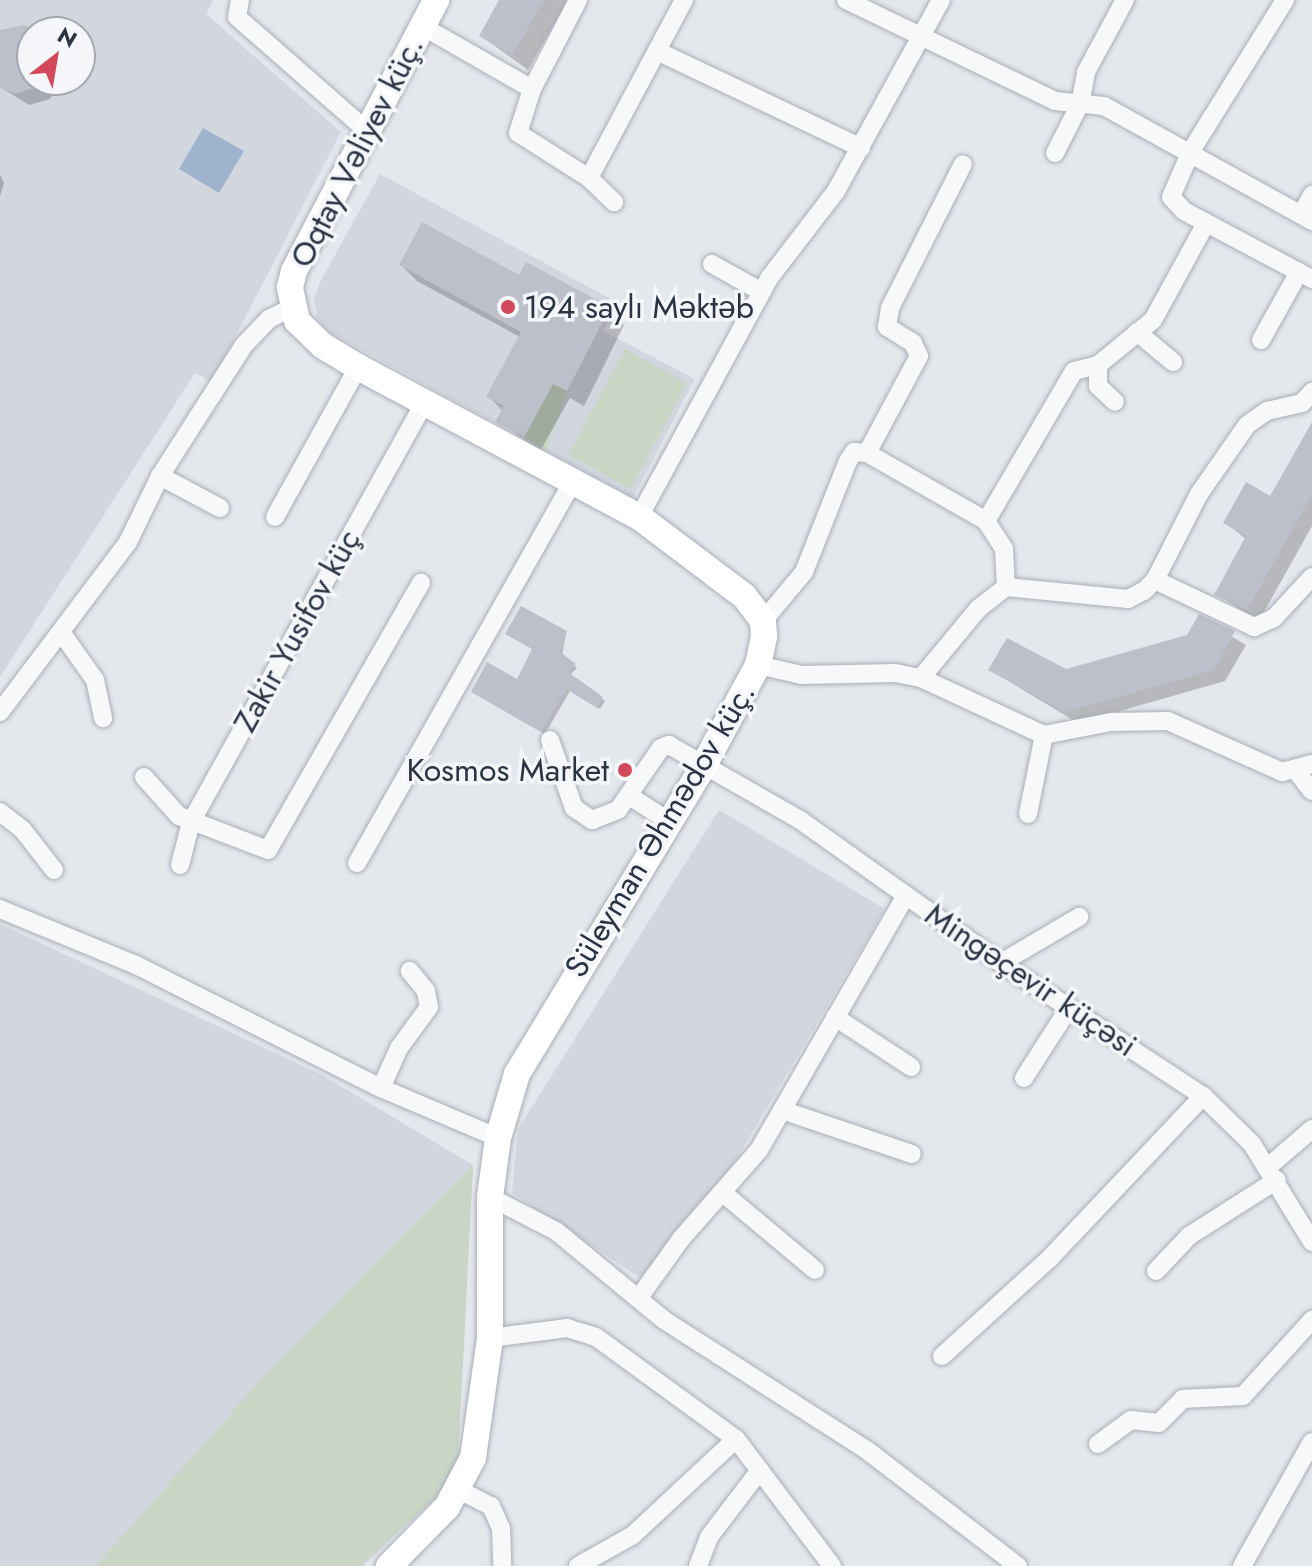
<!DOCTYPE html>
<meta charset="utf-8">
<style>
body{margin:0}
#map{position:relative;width:1312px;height:1566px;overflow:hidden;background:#e4e7ec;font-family:Jost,sans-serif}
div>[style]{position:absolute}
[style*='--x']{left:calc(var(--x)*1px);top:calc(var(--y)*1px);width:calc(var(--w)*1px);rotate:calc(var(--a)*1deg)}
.built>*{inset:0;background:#d2d6de}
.green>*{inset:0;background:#c9d6c5}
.water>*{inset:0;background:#9fb4cc}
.shadow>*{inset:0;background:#0003}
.building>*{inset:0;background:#bbc0ca}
.roads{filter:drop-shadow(0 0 2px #a9aeb7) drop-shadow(0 0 2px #a9aeb7)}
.street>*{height:18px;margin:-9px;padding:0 9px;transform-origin:9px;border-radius:9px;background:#f7f8fa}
.secondary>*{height:26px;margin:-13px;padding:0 13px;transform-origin:13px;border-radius:13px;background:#fff}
.dots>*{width:22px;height:22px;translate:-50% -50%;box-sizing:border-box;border:4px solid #f4f6f9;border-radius:50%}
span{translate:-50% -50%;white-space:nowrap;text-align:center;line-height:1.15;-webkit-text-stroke:7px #f4f6f9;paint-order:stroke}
.street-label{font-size:32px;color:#2b3445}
.poi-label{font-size:32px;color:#2b3445}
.left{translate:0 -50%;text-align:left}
.right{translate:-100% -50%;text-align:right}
.north{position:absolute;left:16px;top:16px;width:80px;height:80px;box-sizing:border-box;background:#f4f6f9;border:2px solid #a4a8b1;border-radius:50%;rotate:31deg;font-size:22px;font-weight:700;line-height:32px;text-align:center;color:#2b3445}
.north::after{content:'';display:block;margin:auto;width:28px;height:36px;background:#d1495b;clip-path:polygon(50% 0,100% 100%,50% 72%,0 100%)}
</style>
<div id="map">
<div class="built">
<div style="clip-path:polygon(evenodd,0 0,213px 0,206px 14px,341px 132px,212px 382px,195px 373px,0 677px,0 0,32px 32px,80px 32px,80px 80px,32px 80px,32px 32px)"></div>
<div style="clip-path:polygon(380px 174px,618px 303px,603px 331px,695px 379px,633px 498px,331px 333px,317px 318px,314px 299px,320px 282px)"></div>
<div style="clip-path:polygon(719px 810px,885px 909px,735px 1161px,642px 1279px,512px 1193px,518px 1129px)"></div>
<div style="clip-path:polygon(0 924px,322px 1075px,473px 1165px,458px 1457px,441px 1493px,363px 1566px,0 1566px)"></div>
</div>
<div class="green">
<div style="clip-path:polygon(625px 349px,687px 383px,631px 489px,568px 455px)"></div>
<div style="clip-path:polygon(553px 384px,567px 391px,546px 451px,524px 437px)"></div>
<div style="clip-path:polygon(473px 1165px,458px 1457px,441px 1493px,359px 1566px,96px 1566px,266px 1374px)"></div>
</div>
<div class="water">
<div style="clip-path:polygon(203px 128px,244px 151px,219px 193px,179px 169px)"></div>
</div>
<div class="shadow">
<div style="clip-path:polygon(501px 0,568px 0,528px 70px,481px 36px)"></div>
<div style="clip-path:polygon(32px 34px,32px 80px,63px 81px,50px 99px,29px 105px,0 87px,0 36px)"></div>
<div style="clip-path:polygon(0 174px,4px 183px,0 196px)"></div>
<div style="clip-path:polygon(401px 265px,520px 278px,609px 309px,624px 325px,584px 406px,570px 398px,540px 451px,498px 421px,503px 411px,488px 396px,520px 337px,417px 281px)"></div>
<div style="clip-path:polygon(1312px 426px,1312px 526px,1259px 621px,1216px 594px,1247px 540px,1226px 523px,1271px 498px)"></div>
<div style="clip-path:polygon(1199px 617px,1246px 645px,1225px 681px,1078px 723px,990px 670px,1065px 671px,1188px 637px)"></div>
<div style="clip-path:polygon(566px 633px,562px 656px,577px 668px,570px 675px,605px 701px,600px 709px,570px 691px,545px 734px,473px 692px,518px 682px)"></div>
</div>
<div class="building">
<div style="clip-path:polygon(499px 0,544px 0,512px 56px,479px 36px)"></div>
<div style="clip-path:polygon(24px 25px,32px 28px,32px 80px,56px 80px,16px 94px,0 88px,0 30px)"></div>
<div style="clip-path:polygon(422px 222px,519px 275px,526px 262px,610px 307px,567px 391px,553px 384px,524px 437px,495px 422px,504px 406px,486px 397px,521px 332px,399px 265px)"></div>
<div style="clip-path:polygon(1312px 422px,1312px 495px,1247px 610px,1214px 595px,1246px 536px,1223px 523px,1246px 482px,1270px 496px)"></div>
<div style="clip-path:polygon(521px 606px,567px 631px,560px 652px,576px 664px,568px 672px,603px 697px,597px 708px,566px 689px,541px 732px,471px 692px,487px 662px,517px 679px,532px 649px,505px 634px)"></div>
<div style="clip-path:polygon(1199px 614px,1235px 631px,1214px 670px,1065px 712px,988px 670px,1007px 638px,1066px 669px,1187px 635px)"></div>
</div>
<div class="roads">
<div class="street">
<div style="--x:240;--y:0;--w:17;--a:100"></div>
<div style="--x:237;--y:17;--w:173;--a:41.2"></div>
<div style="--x:578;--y:0;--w:100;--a:117.3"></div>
<div style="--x:532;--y:89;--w:46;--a:107.7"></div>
<div style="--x:518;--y:133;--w:84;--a:32.4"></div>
<div style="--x:589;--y:178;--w:35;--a:44"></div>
<div style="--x:846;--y:0;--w:232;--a:25.8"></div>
<div style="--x:1055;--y:101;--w:49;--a:5.8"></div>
<div style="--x:1104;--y:106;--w:238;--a:28.9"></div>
<div style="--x:1285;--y:0;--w:178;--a:121.9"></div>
<div style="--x:1191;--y:151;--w:50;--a:113.5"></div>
<div style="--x:1171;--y:197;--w:19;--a:47"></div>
<div style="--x:1184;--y:211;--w:145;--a:28"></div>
<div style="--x:422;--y:26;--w:127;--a:29.8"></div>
<div style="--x:657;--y:51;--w:226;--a:25.4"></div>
<div style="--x:1055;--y:153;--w:55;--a:-63"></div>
<div style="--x:1080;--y:104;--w:33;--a:-79"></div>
<div style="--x:1086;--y:72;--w:82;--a:-61.6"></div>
<div style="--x:589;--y:178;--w:202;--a:-61.9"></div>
<div style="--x:1301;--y:215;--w:23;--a:-61"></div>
<div style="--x:712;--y:264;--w:57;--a:29.2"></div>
<div style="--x:1137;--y:332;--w:47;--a:39.8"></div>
<div style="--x:1261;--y:340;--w:78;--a:-60.8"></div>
<div style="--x:1098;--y:365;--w:21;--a:90"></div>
<div style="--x:1098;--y:386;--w:23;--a:43"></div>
<div style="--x:867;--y:453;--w:110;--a:-61.8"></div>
<div style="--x:919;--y:356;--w:14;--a:-115"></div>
<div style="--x:913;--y:343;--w:31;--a:-148"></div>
<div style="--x:887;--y:327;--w:19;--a:-81"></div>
<div style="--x:890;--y:308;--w:161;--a:-63.1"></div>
<div style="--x:160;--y:476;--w:68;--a:28.1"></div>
<div style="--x:275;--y:517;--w:171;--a:-61"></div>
<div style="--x:639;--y:517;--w:273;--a:-61.4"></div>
<div style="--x:770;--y:277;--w:108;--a:-52.5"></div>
<div style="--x:836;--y:191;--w:218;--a:-61.2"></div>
<div style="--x:986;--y:521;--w:174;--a:-59.6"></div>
<div style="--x:1074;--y:371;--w:25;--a:-14"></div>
<div style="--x:1098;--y:365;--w:71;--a:-39.3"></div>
<div style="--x:1153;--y:320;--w:111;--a:-61.3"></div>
<div style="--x:1155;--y:580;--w:110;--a:25.4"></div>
<div style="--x:1254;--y:627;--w:22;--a:-24"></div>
<div style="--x:1274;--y:618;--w:56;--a:-47.2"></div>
<div style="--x:1006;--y:587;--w:123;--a:5.6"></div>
<div style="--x:1128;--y:599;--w:18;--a:-27"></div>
<div style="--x:1144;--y:591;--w:16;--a:-45"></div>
<div style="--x:1155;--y:580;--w:97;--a:-62.9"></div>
<div style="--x:1199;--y:494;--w:84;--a:-55.2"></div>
<div style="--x:1247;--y:425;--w:24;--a:-35"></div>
<div style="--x:1267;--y:411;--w:36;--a:-13"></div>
<div style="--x:1302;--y:403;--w:15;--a:-48"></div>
<div style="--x:763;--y:621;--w:64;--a:-50.1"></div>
<div style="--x:804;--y:572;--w:119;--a:-68.4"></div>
<div style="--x:848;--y:461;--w:11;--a:-56"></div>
<div style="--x:854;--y:452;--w:13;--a:4"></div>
<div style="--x:867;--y:453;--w:137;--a:29.7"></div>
<div style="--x:986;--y:521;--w:33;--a:57"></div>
<div style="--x:1004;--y:549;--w:38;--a:87"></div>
<div style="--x:1006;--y:587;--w:36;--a:142"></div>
<div style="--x:978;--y:609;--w:89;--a:129.6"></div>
<div style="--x:61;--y:632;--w:59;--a:54.7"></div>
<div style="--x:95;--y:680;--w:39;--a:78"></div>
<div style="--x:758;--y:665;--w:45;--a:12.8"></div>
<div style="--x:802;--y:675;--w:93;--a:-1.2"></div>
<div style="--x:895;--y:673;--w:26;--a:11"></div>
<div style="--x:921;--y:678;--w:136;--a:24.9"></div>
<div style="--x:1044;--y:735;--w:68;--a:-11"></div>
<div style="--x:1111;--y:722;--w:57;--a:-1"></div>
<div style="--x:1168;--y:721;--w:125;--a:24.1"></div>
<div style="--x:1282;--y:772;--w:31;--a:-15"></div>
<div style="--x:0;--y:712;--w:213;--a:-53"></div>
<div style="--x:128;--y:542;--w:73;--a:-64.1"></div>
<div style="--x:160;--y:476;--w:156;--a:-57.3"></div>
<div style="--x:244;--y:345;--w:36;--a:-46"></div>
<div style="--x:269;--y:319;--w:25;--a:-27"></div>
<div style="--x:550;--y:740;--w:72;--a:70.6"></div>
<div style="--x:574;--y:808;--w:22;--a:34"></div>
<div style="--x:592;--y:820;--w:28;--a:-21"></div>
<div style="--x:618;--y:810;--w:75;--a:-55.3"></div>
<div style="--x:661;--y:748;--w:9;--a:-21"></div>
<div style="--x:669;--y:745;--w:151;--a:29.8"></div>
<div style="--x:800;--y:820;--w:247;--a:35.4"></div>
<div style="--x:1001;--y:963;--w:242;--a:33.4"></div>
<div style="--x:1203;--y:1096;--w:69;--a:44.4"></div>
<div style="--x:1252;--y:1144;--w:115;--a:58.5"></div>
<div style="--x:1297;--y:772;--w:24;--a:52"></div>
<div style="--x:144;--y:777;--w:52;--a:48.1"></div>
<div style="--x:179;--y:816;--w:95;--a:20.9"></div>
<div style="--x:268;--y:850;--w:308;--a:-60.2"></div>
<div style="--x:631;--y:797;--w:46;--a:32.7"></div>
<div style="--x:0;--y:812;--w:28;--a:38"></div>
<div style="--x:22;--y:829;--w:52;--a:52"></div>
<div style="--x:1028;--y:814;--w:81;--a:-78.6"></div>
<div style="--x:357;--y:863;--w:439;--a:-60.5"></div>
<div style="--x:180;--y:865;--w:44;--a:-75.7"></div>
<div style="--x:191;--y:822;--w:481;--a:-60.9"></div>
<div style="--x:0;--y:909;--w:147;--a:22.4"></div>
<div style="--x:136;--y:965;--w:274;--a:26.7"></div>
<div style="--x:381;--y:1088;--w:127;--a:23.1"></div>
<div style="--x:1001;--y:963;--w:91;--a:-30.5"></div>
<div style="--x:835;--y:1017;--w:91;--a:33.3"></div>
<div style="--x:1024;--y:1078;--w:83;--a:-57.3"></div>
<div style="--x:381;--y:1088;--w:44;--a:-65.8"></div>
<div style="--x:399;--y:1048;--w:51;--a:-53.8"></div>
<div style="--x:429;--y:1007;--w:16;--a:-101"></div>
<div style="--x:426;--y:991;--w:26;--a:-129"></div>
<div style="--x:782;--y:1110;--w:137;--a:18.7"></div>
<div style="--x:1268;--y:1167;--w:58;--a:-40.8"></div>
<div style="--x:723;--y:1193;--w:120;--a:39.9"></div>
<div style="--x:490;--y:1197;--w:74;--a:27.3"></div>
<div style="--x:556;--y:1231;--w:140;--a:39.5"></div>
<div style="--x:664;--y:1320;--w:242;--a:32.7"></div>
<div style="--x:868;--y:1451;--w:189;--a:37.5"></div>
<div style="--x:1156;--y:1271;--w:48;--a:-46.7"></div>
<div style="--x:1189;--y:1236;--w:104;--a:-32.5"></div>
<div style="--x:640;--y:1296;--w:70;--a:-54.3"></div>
<div style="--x:681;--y:1239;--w:118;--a:-48.8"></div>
<div style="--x:759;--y:1150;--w:294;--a:-60"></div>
<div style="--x:490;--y:1338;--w:78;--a:-7.4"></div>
<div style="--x:567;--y:1328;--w:30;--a:17"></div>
<div style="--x:596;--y:1337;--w:173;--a:36.1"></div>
<div style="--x:736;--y:1439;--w:159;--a:52.9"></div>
<div style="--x:942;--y:1356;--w:146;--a:-42.2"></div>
<div style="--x:1050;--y:1258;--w:223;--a:-46.6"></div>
<div style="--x:1098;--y:1444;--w:41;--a:-36"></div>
<div style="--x:1131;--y:1420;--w:28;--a:6"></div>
<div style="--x:1159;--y:1423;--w:34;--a:-45"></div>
<div style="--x:1183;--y:1399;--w:60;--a:-2.9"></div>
<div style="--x:1243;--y:1396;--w:103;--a:-47.8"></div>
<div style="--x:459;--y:1490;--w:36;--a:27"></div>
<div style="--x:491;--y:1506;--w:24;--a:66"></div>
<div style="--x:501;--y:1528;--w:38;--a:88"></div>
<div style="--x:578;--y:1566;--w:63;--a:-29.4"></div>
<div style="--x:633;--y:1535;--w:141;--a:-43"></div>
<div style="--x:698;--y:1566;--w:31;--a:-69"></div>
<div style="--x:709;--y:1537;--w:84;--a:-52.7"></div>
<div style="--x:1242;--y:1566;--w:142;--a:-60.6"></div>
</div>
<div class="secondary">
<div style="--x:389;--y:1566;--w:83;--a:-45.5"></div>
<div style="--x:447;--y:1507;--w:55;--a:-62"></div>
<div style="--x:473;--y:1458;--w:121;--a:-81.9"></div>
<div style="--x:490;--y:1338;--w:141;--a:-90"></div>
<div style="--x:490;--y:1197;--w:60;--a:-82.3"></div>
<div style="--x:498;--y:1138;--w:67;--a:-73.5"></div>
<div style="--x:517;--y:1074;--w:363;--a:-58.8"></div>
<div style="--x:705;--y:763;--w:111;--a:-61.6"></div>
<div style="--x:758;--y:665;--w:30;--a:-78"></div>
<div style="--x:764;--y:636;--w:15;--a:-94"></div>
<div style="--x:763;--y:621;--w:31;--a:-127"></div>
<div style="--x:744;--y:596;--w:131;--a:-143"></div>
<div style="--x:639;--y:517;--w:319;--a:-151.9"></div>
<div style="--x:358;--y:367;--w:41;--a:-149"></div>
<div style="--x:323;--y:346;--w:36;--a:-136"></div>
<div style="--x:297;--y:321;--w:35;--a:-102"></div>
<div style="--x:290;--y:287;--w:16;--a:-76"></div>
<div style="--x:294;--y:271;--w:306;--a:-62.3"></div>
</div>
</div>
<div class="dots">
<div style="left:508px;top:307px;background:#d1495b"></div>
<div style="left:625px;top:770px;background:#d1495b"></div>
</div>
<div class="street-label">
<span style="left:357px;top:152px;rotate:-63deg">Oqtay Vəliyev küç.</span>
<span style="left:297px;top:631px;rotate:-61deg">Zakir Yusifov küç</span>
<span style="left:660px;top:830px;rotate:-59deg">Süleyman Əhmədov küç.</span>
<span style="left:1031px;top:980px;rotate:34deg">Mingəçevir küçəsi</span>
</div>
<div class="poi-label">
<span class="left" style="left:524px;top:307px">194 saylı Məktəb</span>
<span class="right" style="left:609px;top:770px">Kosmos Market</span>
</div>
<div class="north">N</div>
</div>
